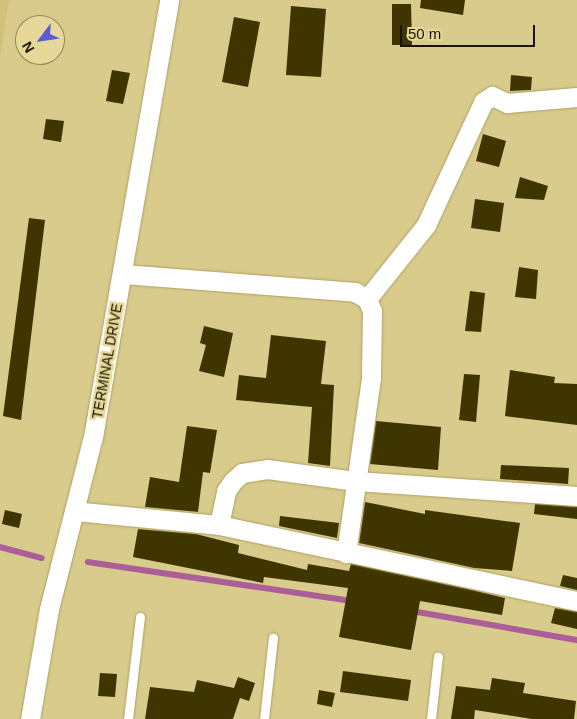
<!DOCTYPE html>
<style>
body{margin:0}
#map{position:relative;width:577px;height:719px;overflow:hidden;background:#d9cb8c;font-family:Helvetica,sans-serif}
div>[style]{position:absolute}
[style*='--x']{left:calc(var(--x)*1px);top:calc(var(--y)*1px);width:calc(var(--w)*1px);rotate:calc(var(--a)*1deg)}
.built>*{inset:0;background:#d1c179}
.stream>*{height:5.5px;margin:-2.75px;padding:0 2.75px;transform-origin:2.75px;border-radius:2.75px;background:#ac5e98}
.building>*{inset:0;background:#3f3501}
.roads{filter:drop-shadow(0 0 1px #afa163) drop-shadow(0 0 1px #afa163)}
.lane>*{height:9px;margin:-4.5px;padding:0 4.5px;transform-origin:4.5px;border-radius:4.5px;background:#fff}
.street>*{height:19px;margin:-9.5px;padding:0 9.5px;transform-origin:9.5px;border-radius:9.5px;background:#fff}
span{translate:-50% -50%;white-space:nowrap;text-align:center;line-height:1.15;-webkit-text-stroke:5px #e6d899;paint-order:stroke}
.street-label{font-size:14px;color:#191400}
.north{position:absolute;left:15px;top:15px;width:50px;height:50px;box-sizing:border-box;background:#e6d899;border:1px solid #948a5c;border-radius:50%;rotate:239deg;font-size:14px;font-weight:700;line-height:20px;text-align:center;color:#191400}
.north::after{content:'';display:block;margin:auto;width:18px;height:22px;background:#5a5dd5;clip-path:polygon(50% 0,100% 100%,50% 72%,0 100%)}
.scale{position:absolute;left:400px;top:25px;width:135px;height:22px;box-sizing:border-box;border:2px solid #191400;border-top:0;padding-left:6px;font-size:15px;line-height:18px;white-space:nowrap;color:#191400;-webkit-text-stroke:4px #e6d899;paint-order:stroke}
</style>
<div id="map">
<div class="built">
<div style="clip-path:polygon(0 0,9px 0,0 58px)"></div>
</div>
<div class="stream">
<div style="--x:0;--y:547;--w:43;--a:14.7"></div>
<div style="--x:88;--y:562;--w:268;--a:8.4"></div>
<div style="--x:412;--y:611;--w:168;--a:10"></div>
</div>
<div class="building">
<div style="clip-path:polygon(421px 0,465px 0,463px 15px,420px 8px)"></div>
<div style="clip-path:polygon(392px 4px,411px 4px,412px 45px,392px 45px)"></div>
<div style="clip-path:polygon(291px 6px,326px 9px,321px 77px,286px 75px)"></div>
<div style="clip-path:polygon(234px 17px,260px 22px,248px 87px,222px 82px)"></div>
<div style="clip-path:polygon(112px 70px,130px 73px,123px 104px,106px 101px)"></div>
<div style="clip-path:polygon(511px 75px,532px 77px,531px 90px,510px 91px)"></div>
<div style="clip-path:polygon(46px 119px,64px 121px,61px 142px,43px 139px)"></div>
<div style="clip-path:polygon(483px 134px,506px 141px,499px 167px,476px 161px)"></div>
<div style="clip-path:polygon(520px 177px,548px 186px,544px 200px,515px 198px)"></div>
<div style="clip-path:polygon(475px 199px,504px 203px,500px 232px,471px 228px)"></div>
<div style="clip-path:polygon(29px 218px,45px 220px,21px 420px,3px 416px)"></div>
<div style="clip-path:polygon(519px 267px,538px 270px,536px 299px,515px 297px)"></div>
<div style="clip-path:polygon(470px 291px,485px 293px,481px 332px,465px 331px)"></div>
<div style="clip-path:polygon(204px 326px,233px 333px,224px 377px,199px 371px,206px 345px,200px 343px)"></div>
<div style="clip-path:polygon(271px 335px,326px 341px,321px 384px,334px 385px,330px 466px,308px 463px,312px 407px,236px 400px,239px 375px,266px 378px)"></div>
<div style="clip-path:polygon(510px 370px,555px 377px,554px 383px,577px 384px,577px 425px,505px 416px)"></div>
<div style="clip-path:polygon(464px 374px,480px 375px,476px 422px,459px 420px)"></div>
<div style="clip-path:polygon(376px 421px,441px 427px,438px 470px,370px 464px)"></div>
<div style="clip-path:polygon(187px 426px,217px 430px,210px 473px,203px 472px,198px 512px,145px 507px,150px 477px,179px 482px)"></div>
<div style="clip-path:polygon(501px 465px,569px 468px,568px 484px,500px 479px)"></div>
<div style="clip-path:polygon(365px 502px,425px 514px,425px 510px,520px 523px,512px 571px,474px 568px,359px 543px)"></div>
<div style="clip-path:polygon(535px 504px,577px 507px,577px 519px,534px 514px)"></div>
<div style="clip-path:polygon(5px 510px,22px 514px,19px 528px,2px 524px)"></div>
<div style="clip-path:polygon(280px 516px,339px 523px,337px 538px,279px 526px)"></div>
<div style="clip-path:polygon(138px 529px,196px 534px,239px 545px,238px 553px,307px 570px,308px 564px,349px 571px,351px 564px,472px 590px,505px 598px,502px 615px,420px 601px,411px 650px,339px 637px,348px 588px,264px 577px,263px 583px,133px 557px)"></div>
<div style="clip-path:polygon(563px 575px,577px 578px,577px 590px,560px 586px)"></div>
<div style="clip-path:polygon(555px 608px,577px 612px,577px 629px,551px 623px)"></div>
<div style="clip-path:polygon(343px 671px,411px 680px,408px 701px,340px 692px)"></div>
<div style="clip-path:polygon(100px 673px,117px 674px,115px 697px,98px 696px)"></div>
<div style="clip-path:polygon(238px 677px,255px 683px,249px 701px,240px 698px,233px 719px,145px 719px,150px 687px,194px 692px,197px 680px,234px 688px)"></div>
<div style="clip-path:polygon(492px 678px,525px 683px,523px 693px,576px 701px,574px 719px,532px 719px,475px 710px,474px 719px,451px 719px,456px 686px,490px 690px)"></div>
<div style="clip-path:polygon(319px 690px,335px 693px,332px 707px,317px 704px)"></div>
</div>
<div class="roads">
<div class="lane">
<div style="--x:128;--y:719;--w:103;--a:-83.3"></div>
<div style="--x:264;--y:719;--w:82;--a:-83.7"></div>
<div style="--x:431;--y:719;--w:63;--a:-83.7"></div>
</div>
<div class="street">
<div style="--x:123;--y:274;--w:233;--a:4.4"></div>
<div style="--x:355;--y:292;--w:14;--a:30"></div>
<div style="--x:367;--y:299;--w:13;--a:67"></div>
<div style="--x:372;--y:311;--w:67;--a:90.9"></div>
<div style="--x:371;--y:378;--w:177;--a:98.1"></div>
<div style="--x:367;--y:299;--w:95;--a:-51.4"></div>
<div style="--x:426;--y:225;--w:136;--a:-65.1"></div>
<div style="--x:483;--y:102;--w:11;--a:-34"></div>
<div style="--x:492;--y:96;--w:17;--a:25"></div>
<div style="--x:507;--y:103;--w:70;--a:-4.9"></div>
<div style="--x:74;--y:511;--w:146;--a:5.5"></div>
<div style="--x:219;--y:525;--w:366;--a:12"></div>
<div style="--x:219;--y:525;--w:35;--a:-78"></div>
<div style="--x:226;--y:491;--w:12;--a:-55"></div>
<div style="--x:233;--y:481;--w:12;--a:-42"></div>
<div style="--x:242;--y:473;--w:25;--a:-9"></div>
<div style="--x:267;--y:469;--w:90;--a:7.7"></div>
<div style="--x:356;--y:481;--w:222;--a:3.9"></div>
<div style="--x:30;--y:719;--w:112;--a:-80.2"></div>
<div style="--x:49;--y:609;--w:178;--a:-75.7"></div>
<div style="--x:93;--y:437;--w:444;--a:-80.1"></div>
</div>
</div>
<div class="street-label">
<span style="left:107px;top:361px;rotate:-80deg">TERMINAL DRIVE</span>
</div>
<div class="north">N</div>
<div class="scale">50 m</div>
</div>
